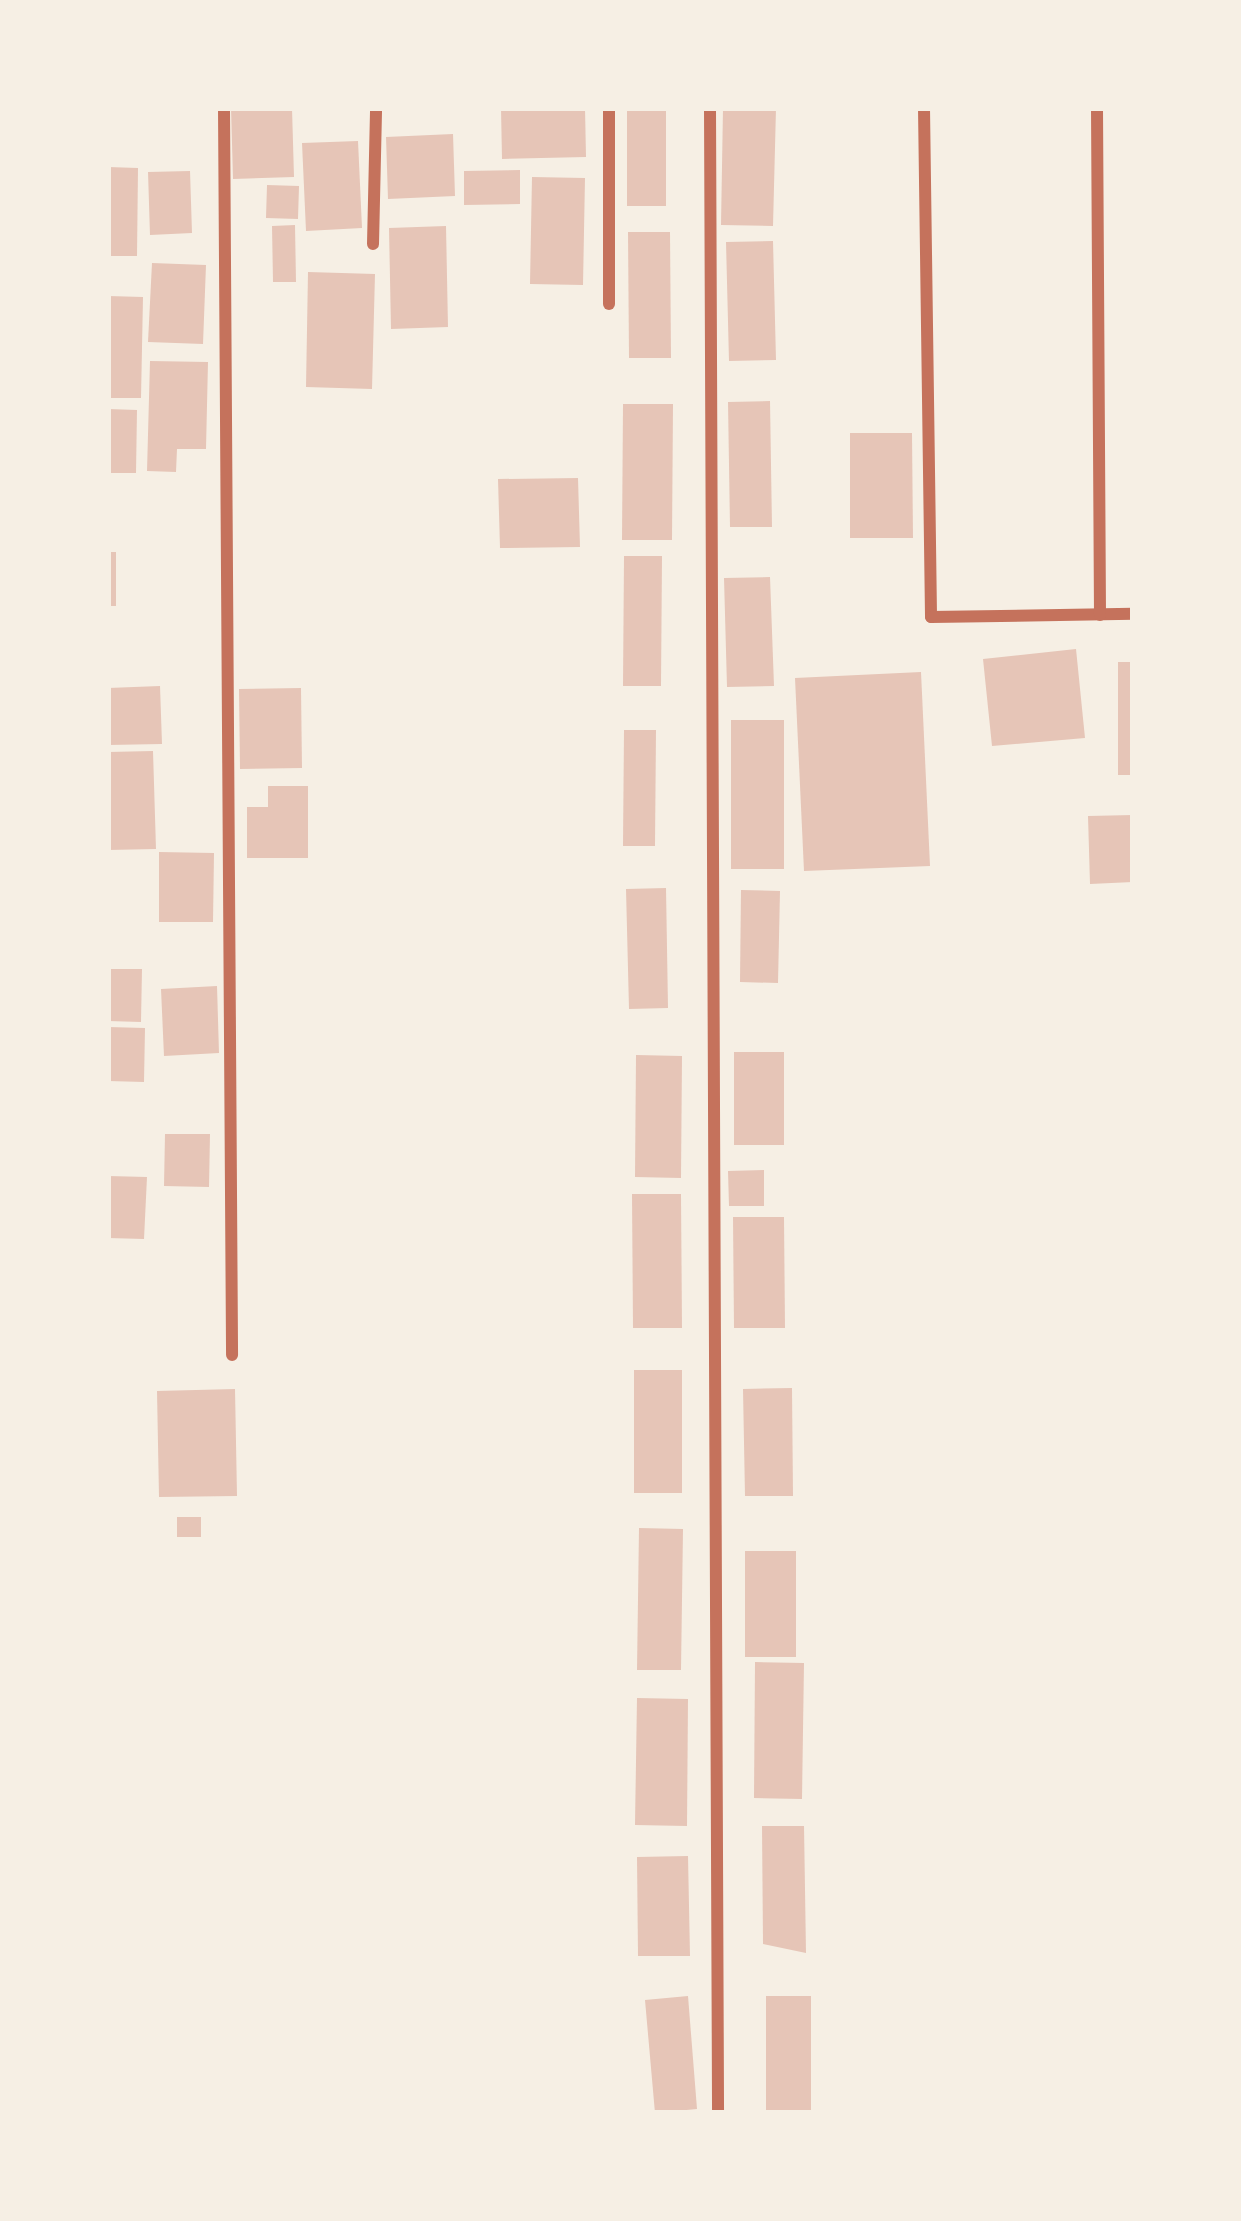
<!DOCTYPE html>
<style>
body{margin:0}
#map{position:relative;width:1241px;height:2221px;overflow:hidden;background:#f6efe4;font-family:Poppins,sans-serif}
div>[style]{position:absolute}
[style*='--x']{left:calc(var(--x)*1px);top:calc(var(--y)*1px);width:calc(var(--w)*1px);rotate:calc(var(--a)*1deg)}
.building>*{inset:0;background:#e6c5b7}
.minor>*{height:12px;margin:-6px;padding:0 6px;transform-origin:6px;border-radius:6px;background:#c5725c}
span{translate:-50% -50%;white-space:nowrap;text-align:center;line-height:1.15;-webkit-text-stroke:9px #f6efe4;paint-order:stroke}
.frame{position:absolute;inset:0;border:111px solid #f6efe4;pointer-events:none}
</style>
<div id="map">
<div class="building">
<div style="clip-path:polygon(231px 108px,292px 108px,294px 177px,233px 179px)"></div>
<div style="clip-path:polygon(501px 108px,585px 108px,586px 157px,502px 159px)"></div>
<div style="clip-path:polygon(627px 108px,666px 108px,666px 206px,627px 206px)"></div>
<div style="clip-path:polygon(723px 108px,776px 108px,773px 226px,721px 225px)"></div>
<div style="clip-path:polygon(453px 134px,455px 196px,388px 199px,386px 137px)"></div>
<div style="clip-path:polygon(358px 141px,362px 228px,306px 231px,302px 143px)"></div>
<div style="clip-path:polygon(108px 167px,138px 168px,137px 256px,108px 256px)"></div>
<div style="clip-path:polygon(520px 170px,520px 204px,464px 205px,464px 171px)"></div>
<div style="clip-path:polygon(190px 171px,192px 233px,150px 235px,148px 172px)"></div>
<div style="clip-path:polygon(532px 177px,585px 178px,583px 285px,530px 284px)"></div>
<div style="clip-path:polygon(267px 185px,299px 186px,298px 219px,266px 218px)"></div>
<div style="clip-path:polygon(295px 225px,296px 282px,273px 282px,272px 226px)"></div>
<div style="clip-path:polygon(446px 226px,448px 327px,391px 329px,389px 228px)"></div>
<div style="clip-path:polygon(628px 232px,670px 232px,671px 358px,629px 358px)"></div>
<div style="clip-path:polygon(773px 241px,776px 360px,729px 361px,726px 242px)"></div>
<div style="clip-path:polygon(152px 263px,206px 265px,203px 344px,148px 342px)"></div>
<div style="clip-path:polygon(308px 272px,375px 274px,372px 389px,306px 387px)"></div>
<div style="clip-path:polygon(108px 296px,143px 297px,141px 398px,108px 398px)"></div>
<div style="clip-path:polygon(150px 361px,208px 362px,206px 449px,177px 449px,176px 472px,147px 471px)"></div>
<div style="clip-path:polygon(770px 401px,772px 527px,730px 527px,728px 402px)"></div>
<div style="clip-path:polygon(623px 404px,673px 404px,672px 540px,622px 540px)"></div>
<div style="clip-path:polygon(108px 409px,137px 410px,136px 473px,108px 473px)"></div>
<div style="clip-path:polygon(850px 433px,912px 433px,913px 538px,850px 538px)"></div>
<div style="clip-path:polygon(578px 478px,580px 547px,500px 548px,498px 479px)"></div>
<div style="clip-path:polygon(108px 552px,116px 552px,116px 606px,108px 606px)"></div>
<div style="clip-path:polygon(624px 556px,662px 556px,661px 686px,623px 686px)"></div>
<div style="clip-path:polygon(770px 577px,774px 686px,727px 687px,724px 578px)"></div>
<div style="clip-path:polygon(1076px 649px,1085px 738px,992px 746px,983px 659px)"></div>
<div style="clip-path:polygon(1118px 662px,1133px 662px,1133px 775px,1118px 775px)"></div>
<div style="clip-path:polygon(921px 672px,930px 866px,804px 871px,795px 678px)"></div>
<div style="clip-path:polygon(160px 686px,162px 744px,108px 745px,108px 688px)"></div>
<div style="clip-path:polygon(301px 688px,302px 768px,240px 769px,239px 689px)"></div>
<div style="clip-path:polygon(731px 720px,784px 720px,784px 869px,731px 869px)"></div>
<div style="clip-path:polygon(624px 730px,656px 730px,655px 846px,623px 846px)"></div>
<div style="clip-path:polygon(153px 751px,156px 849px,108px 850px,108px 752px)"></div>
<div style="clip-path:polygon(268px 786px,308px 786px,308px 858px,247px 858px,247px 807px,268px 807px)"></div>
<div style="clip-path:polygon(1133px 815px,1133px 882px,1090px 884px,1088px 816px)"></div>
<div style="clip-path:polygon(159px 852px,214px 853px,213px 922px,159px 922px)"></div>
<div style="clip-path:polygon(666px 888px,668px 1008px,629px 1009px,626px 889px)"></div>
<div style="clip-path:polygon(741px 890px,780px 891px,778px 983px,740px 982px)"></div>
<div style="clip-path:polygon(108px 969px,142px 969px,141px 1022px,108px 1021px)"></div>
<div style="clip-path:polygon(217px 986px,219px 1053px,164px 1056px,161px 989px)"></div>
<div style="clip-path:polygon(108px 1027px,145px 1028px,144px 1082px,108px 1081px)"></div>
<div style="clip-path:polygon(734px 1052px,784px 1052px,784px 1145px,734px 1145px)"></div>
<div style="clip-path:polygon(636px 1055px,682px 1056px,681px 1178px,635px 1177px)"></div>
<div style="clip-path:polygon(165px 1134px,210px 1134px,209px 1187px,164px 1186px)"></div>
<div style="clip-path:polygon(764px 1170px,764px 1206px,729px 1206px,728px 1171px)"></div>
<div style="clip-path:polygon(108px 1176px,147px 1177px,144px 1239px,108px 1238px)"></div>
<div style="clip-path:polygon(632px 1194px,681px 1194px,682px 1328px,633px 1328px)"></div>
<div style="clip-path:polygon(733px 1217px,784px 1217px,785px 1328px,734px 1328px)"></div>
<div style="clip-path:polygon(634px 1370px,682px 1370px,682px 1493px,634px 1493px)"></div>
<div style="clip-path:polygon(792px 1388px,793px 1496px,745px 1496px,743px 1389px)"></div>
<div style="clip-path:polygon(235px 1389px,237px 1496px,159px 1497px,157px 1391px)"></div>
<div style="clip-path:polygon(177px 1517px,201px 1517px,201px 1537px,177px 1537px)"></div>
<div style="clip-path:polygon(639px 1528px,683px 1529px,681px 1670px,637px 1670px)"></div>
<div style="clip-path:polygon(745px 1551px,796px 1551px,796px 1657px,745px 1657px)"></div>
<div style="clip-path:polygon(755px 1662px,804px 1663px,802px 1799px,754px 1798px)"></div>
<div style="clip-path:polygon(637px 1698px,688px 1699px,687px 1826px,635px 1825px)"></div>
<div style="clip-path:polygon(762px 1826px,804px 1826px,806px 1953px,763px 1944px)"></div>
<div style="clip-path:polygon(688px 1856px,690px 1956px,638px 1956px,637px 1857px)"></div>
<div style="clip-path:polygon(688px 1996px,697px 2109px,655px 2113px,645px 2000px)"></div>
<div style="clip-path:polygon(766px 1996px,811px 1996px,811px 2113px,766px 2113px)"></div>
</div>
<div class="minor">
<div style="--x:224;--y:108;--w:1247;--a:89.63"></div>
<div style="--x:609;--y:108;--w:196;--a:90"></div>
<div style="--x:710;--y:108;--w:2005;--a:89.77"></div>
<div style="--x:924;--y:108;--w:509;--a:89.21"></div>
<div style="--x:931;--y:617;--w:202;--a:-0.9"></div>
<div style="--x:1097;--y:108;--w:507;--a:89.66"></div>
<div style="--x:373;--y:244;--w:136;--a:-88.7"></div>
</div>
<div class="frame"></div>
</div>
